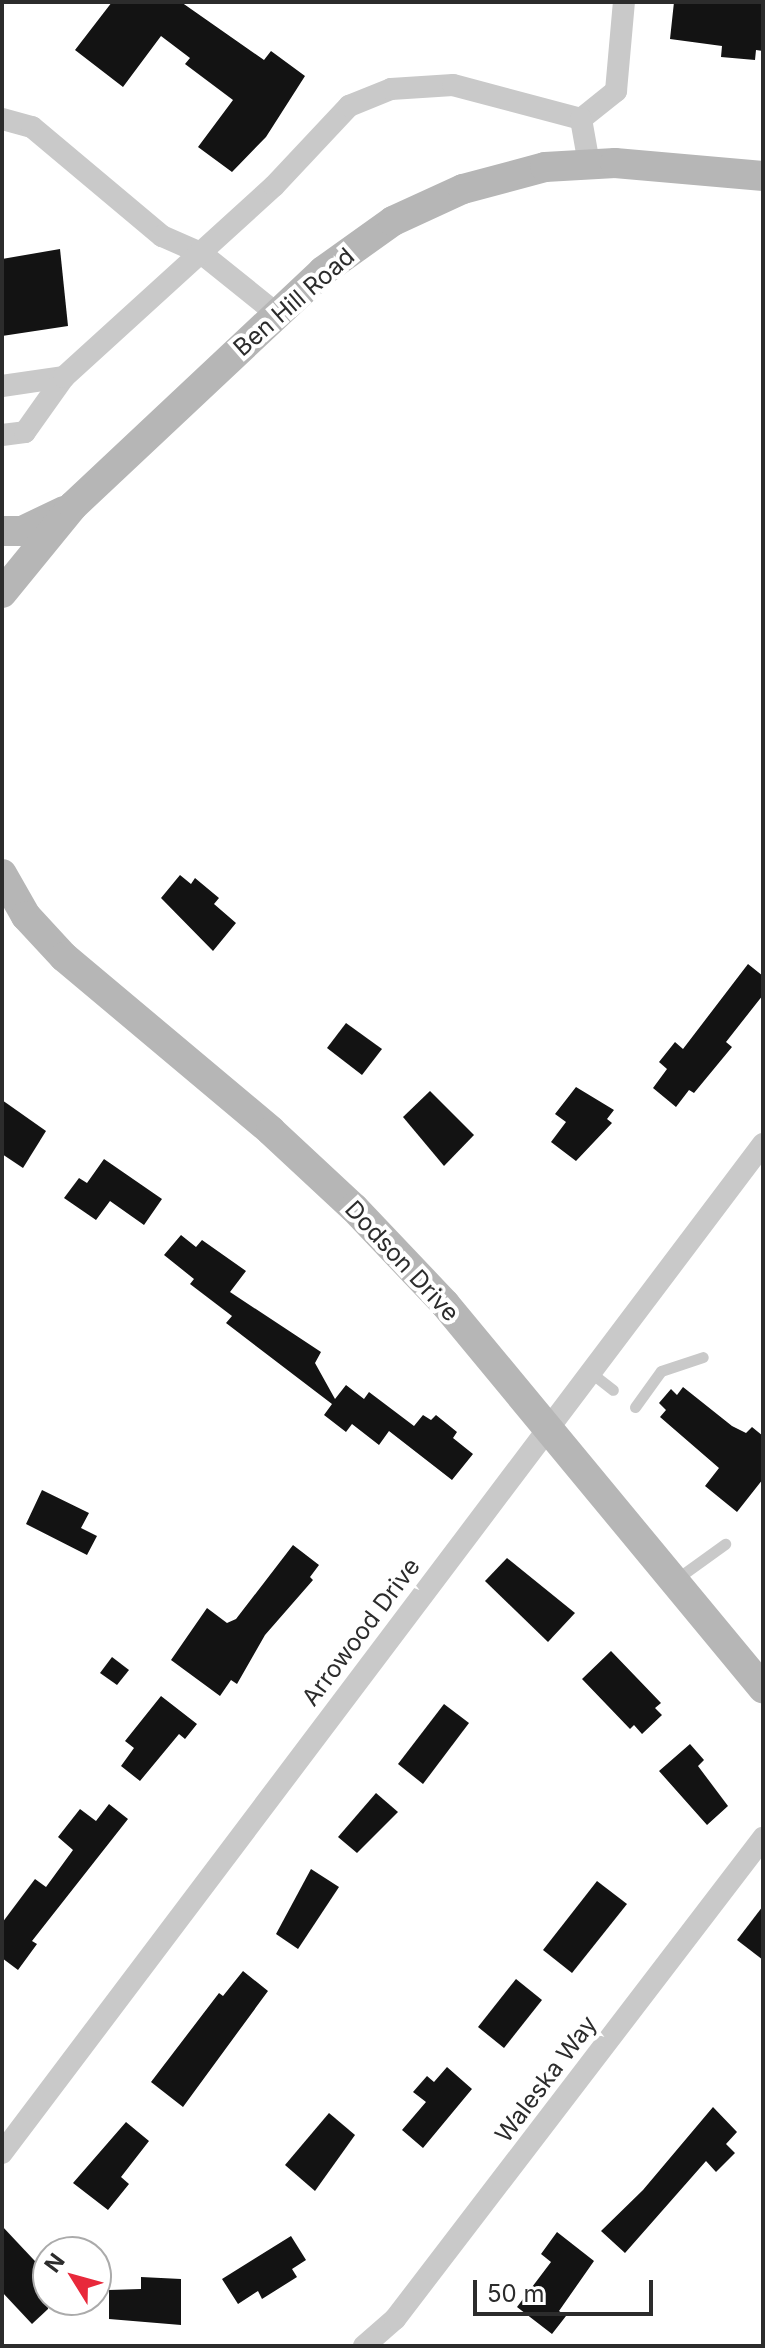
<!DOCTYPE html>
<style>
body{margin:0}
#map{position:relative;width:765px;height:2348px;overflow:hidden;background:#fff;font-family:Inter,sans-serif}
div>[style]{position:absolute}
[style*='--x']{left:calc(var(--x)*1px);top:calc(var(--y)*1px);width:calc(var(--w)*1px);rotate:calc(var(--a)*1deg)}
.building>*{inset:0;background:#131313}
.lane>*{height:11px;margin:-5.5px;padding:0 5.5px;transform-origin:5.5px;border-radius:5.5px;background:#c9c9c9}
.street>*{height:22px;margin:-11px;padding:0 11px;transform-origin:11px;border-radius:11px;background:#c9c9c9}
.secondary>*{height:30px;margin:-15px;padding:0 15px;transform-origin:15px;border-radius:15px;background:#b6b6b6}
span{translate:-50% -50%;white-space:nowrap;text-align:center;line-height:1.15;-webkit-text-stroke:8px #fff;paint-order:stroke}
.street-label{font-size:24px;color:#2c2c2c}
.frame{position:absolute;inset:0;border:4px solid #2c2c2c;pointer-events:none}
.north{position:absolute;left:32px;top:2236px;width:80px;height:80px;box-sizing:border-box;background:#fff;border:2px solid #ababab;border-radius:50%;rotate:307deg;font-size:22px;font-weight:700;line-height:32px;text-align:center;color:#2c2c2c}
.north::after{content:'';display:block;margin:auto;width:28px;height:36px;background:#e8293b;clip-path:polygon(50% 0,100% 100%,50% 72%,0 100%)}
.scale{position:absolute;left:473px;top:2280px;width:180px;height:36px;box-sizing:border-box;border:4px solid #2c2c2c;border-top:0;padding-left:10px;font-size:24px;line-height:28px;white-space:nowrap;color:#2c2c2c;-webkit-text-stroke:6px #fff;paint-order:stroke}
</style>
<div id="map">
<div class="building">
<div style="clip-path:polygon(112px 2px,181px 2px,264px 60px,271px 51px,305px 76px,266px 137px,232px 172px,198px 147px,233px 100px,185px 64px,190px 58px,161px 36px,123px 87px,75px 50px)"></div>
<div style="clip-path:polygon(674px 2px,763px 2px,763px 51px,756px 50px,755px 60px,721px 57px,722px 46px,670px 39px)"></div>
<div style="clip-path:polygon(60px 249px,68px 326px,2px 336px,2px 259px)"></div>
<div style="clip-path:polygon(180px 875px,191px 884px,195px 878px,219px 898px,214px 904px,236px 923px,213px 951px,161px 898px)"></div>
<div style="clip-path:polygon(748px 964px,763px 976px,763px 995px,726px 1042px,732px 1047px,694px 1093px,689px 1090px,676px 1107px,653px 1088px,667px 1069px,659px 1062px,675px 1042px,683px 1049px)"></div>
<div style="clip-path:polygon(346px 1023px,382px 1049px,362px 1075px,327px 1048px)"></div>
<div style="clip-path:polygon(576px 1087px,614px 1110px,607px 1119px,612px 1123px,576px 1161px,551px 1142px,566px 1122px,555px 1114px)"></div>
<div style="clip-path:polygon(430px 1091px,474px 1135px,444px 1166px,403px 1117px)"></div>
<div style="clip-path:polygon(2px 1100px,46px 1131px,23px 1168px,2px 1154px)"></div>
<div style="clip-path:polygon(104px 1159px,162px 1199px,144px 1225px,110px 1201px,96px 1220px,64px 1198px,79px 1178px,87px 1183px)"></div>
<div style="clip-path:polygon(181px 1235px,196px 1247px,202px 1240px,246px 1271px,230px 1292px,321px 1352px,315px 1363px,335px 1399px,346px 1385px,364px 1399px,369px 1392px,414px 1426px,423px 1415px,431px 1420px,436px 1415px,457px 1432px,453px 1438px,473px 1454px,452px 1480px,389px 1431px,379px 1445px,352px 1424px,346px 1432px,324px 1415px,332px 1404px,226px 1323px,232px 1316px,190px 1284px,194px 1279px,164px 1255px)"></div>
<div style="clip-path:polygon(683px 1387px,732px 1426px,746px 1433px,752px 1427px,763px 1436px,763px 1479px,737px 1512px,705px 1486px,719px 1468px,660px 1417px,666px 1410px,659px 1403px,671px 1389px,677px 1395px)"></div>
<div style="clip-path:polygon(42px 1490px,89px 1513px,81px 1528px,97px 1536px,87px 1555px,26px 1524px)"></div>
<div style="clip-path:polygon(293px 1545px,319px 1565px,310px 1577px,313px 1580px,265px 1635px,237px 1684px,231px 1680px,220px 1696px,171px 1660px,207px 1608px,227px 1623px,236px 1619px)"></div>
<div style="clip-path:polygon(507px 1558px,575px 1613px,548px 1642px,485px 1581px)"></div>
<div style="clip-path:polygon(611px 1651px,661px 1703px,655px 1708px,662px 1715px,642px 1734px,634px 1725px,630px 1729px,582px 1679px)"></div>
<div style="clip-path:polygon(112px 1657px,129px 1670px,117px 1685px,100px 1673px)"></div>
<div style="clip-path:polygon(161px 1696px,197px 1724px,185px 1739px,179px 1734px,140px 1781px,121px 1766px,134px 1748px,125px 1741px)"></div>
<div style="clip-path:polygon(444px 1704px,469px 1723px,423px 1784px,398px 1764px)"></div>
<div style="clip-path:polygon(690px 1744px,704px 1760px,698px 1766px,728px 1806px,707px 1825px,659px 1771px)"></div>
<div style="clip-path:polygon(376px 1793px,398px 1812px,357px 1853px,338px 1837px)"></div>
<div style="clip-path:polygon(109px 1804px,128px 1819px,32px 1941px,37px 1944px,18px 1970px,2px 1958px,2px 1923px,35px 1879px,46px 1887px,73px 1850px,58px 1837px,80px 1809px,96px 1821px)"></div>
<div style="clip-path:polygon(311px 1869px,339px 1887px,298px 1949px,276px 1934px)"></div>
<div style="clip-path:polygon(597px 1881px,627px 1904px,572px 1973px,543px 1950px)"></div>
<div style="clip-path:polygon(763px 1906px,763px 1960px,737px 1940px)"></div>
<div style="clip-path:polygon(243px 1971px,268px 1991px,183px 2107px,151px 2082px,219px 1993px,223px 1996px)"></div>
<div style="clip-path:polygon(516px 1979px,542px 2000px,504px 2048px,478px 2027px)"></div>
<div style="clip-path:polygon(447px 2067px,472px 2089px,423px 2148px,402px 2130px,426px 2102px,413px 2092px,427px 2076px,434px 2082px)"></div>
<div style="clip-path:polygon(713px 2107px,737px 2132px,726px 2144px,735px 2153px,716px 2172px,706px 2161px,625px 2253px,601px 2231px,643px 2190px)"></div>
<div style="clip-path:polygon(329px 2113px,355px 2135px,315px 2191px,285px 2165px)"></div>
<div style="clip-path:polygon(126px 2122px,149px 2141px,121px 2177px,129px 2184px,108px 2210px,73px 2183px)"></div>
<div style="clip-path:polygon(2px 2226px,48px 2275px,48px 2309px,32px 2324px,2px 2292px)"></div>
<div style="clip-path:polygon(557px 2232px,594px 2261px,559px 2311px,566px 2316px,552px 2334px,517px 2307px,551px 2262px,541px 2254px)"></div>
<div style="clip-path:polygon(291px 2236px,306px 2260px,292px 2269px,297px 2277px,262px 2299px,258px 2291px,238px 2304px,222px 2279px)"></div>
<div style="clip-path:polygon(141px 2277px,181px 2279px,181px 2325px,109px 2319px,109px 2290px,141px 2289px)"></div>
</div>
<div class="lane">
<div style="--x:590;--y:1372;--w:29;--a:38"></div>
<div style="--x:635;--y:1407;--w:44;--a:-54.2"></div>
<div style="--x:661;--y:1371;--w:44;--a:-18.4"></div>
<div style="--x:675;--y:1580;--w:62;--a:-35.8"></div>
</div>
<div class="street">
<div style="--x:2;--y:119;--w:31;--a:15"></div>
<div style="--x:32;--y:127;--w:170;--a:40"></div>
<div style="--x:162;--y:236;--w:43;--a:23.6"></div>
<div style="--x:201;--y:253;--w:97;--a:38.8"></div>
<div style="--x:581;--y:119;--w:45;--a:-38.7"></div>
<div style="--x:616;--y:91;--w:89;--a:-84.9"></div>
<div style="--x:2;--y:386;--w:63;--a:-8.3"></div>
<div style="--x:2;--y:435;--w:23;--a:-7"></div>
<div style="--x:25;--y:432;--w:67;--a:-54.7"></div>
<div style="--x:64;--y:377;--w:284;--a:-42.3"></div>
<div style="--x:274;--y:186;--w:110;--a:-46.8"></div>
<div style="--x:349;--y:106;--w:45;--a:-22"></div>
<div style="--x:391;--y:89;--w:62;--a:-3.7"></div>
<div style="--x:453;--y:85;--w:132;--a:14.9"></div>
<div style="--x:581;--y:119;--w:46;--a:79.9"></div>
<div style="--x:2;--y:2153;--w:1264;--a:-52.98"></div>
<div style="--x:364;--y:2346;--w:41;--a:-41.1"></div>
<div style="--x:395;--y:2319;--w:606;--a:-52.58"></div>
</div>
<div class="secondary">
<div style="--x:2;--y:531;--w:20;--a:0"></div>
<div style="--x:22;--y:531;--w:47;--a:-25.5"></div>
<div style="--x:2;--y:593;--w:112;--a:-50.8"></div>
<div style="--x:73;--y:506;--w:343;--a:-43.2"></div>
<div style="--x:323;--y:271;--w:86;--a:-35.5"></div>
<div style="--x:393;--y:221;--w:77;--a:-24.6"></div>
<div style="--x:463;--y:189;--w:85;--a:-15"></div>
<div style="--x:545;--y:167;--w:70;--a:-3.3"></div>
<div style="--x:615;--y:163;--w:149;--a:5"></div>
<div style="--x:2;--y:874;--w:48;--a:60.3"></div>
<div style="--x:26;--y:916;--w:56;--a:47.2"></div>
<div style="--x:64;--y:957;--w:270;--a:40"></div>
<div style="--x:271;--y:1131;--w:113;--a:42.9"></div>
<div style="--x:354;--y:1208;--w:132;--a:46.5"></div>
<div style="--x:445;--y:1304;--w:499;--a:50.4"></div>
</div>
<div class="street-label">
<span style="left:294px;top:302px;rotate:-41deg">Ben Hill Road</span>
<span style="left:402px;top:1261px;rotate:47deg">Dodson Drive</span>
<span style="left:361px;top:1632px;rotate:-53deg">Arrowood Drive</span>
<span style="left:546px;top:2079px;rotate:-53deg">Waleska Way</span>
</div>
<div class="frame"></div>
<div class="north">N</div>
<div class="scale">50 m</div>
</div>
